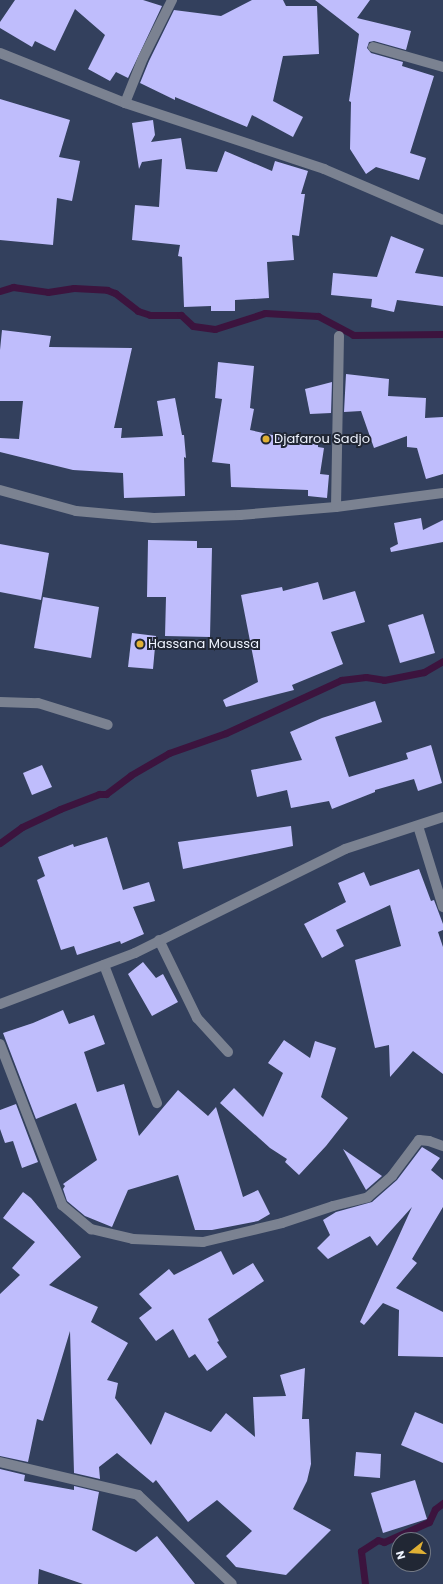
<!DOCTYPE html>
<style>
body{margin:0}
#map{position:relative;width:443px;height:1584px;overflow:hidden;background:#33405d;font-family:Poppins,sans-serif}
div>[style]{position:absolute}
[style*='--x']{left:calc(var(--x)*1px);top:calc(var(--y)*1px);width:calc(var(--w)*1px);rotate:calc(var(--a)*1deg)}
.stream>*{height:7px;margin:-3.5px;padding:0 3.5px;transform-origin:3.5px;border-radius:3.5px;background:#3c143e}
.building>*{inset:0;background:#bfbdfc}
.minor>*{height:10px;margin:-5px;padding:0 5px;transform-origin:5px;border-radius:5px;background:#7b8291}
.dots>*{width:11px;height:11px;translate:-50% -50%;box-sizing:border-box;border:2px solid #212734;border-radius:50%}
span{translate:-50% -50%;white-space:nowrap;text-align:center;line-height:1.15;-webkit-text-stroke:4px #212734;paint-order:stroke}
.poi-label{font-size:13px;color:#eff4ff}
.left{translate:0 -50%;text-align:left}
.north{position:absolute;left:391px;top:1532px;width:40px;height:40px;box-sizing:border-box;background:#212734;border:1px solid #737985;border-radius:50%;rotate:253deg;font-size:11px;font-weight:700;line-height:16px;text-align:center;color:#eff4ff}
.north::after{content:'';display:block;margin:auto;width:14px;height:18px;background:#e0b034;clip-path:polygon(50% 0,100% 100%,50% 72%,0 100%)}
</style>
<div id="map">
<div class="stream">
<div style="--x:0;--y:291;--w:14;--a:-17"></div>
<div style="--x:13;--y:287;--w:35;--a:8"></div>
<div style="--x:48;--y:292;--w:26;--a:-9"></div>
<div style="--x:74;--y:288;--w:33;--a:3"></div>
<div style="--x:107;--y:290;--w:9;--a:21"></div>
<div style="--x:115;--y:293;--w:29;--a:38"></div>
<div style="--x:138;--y:311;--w:13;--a:18"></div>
<div style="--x:150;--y:315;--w:31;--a:0"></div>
<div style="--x:181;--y:315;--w:16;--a:43"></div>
<div style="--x:193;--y:326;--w:22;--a:8"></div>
<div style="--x:215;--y:329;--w:52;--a:-17.7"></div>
<div style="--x:265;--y:313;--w:53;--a:3.2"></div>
<div style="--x:318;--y:316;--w:40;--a:28"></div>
<div style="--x:353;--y:335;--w:90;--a:-0.6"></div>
<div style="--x:0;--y:843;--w:27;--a:-36"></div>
<div style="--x:22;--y:827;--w:42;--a:-25.3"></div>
<div style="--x:60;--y:809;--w:42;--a:-21"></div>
<div style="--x:99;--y:794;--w:7;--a:0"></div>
<div style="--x:106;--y:794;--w:31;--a:-37"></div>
<div style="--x:131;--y:775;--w:44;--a:-30.1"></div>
<div style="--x:169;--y:753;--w:60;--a:-19.3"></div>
<div style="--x:226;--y:733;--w:127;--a:-24.7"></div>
<div style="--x:341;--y:680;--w:25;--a:-7"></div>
<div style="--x:366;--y:677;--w:18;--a:9"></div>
<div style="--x:384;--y:680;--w:41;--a:-11.3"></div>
<div style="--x:424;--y:672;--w:22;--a:-30"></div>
<div style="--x:365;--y:1584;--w:33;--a:-97"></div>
<div style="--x:361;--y:1551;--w:20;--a:-33"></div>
<div style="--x:378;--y:1540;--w:6;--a:18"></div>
<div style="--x:384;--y:1542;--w:49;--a:-24"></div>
<div style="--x:429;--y:1522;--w:14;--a:-65"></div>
<div style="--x:435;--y:1509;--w:10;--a:-37"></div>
</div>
<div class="building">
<div style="clip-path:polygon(15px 0,143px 0,162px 6px,128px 78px,116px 72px,110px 81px,88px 69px,105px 35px,75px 9px,55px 51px,35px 41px,32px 47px,0 28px,0 22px)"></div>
<div style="clip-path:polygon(252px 0,283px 0,286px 6px,317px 6px,319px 54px,283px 56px,273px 101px,303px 117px,293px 137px,252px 115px,247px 127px,175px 97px,175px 100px,140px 83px,149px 61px,174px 10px,221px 16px)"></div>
<div style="clip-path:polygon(315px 0,370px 0,357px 18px,411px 31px,406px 50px,374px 41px,369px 42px,367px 48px,371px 53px,403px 62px,402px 66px,434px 76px,410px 153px,426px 158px,419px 180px,376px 167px,366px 174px,350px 149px,351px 102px,349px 101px,359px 34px)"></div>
<div style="clip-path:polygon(0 99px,70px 120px,59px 157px,80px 161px,72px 201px,57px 198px,53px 245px,0 240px)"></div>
<div style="clip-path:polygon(153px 120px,155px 135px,151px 142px,181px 138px,186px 169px,217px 172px,225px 151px,272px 171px,275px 161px,308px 171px,301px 194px,305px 194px,299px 236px,292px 235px,294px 260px,267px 262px,269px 298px,235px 300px,235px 311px,211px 311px,211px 306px,184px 307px,182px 257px,178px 256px,180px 245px,132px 240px,135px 205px,159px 207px,162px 159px,142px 162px,139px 169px,132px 123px)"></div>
<div style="clip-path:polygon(391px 236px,424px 249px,415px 273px,443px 277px,443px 306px,397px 300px,394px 312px,371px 307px,372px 299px,331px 295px,333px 273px,377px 277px)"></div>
<div style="clip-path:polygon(2px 330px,51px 336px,49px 347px,132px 348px,114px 428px,122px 428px,121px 438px,163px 436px,157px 401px,175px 398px,182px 435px,184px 435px,186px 458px,184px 457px,185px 496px,124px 498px,123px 473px,73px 470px,0 452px,0 438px,19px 439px,23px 401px,0 401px,0 350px)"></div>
<div style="clip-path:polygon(218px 362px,254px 366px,250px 408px,254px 409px,250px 430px,318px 445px,318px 447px,324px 448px,320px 474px,329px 475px,327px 498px,308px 496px,308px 490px,231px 487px,230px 464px,212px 462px,222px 399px,215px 398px)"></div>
<div style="clip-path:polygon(346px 374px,389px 379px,388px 396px,426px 398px,425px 418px,443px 417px,443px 474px,426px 479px,417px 448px,407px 447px,407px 436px,374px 448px,361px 411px,344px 412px)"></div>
<div style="clip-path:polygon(332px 382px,331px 413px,310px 414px,305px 389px)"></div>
<div style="clip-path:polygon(421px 518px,423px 530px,443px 520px,443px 542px,391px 552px,390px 548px,398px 544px,394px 523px)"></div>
<div style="clip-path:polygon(148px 540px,197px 541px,197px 548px,212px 548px,210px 637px,165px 636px,166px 597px,147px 597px)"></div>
<div style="clip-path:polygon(0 544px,49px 553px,41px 600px,0 592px)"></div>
<div style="clip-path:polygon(318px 582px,323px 600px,355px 591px,365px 622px,331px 632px,343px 664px,292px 685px,294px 690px,226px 707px,223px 700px,258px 682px,241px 595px,282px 587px,283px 591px)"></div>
<div style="clip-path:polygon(43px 597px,99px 607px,91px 658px,34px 648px)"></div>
<div style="clip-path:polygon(423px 614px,435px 653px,400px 663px,388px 625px)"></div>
<div style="clip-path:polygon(132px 633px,156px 636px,153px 669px,128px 667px)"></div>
<div style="clip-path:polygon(375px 701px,382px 722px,335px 737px,349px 777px,408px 759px,406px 753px,431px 745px,442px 783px,418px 791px,414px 779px,375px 790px,375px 792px,332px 809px,329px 801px,291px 808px,287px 790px,257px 797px,251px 770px,302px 760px,290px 732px,322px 718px)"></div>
<div style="clip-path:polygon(42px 765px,52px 787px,32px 795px,23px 773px)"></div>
<div style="clip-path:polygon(291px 826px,293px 846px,183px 869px,178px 842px)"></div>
<div style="clip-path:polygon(107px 837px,123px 890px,149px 882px,155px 901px,133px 907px,144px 934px,121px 944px,120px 941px,77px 955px,74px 946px,61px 950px,37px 880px,45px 876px,38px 857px,73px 844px,74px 847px)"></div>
<div style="clip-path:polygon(419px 869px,431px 901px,434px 900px,443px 924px,443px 930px,438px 932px,443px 947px,443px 1074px,413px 1051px,390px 1077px,389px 1045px,375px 1048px,355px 960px,401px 946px,390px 905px,336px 930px,344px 946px,322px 958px,304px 924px,346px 902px,338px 883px,364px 872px,370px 886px)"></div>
<div style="clip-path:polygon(143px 962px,156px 978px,163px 974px,178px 1002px,152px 1016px,128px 974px)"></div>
<div style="clip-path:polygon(63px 1010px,69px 1024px,94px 1015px,105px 1044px,84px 1052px,97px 1092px,124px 1084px,139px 1136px,178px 1090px,208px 1116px,216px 1107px,243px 1197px,258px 1190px,270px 1214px,258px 1221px,212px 1230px,195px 1230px,178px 1175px,128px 1190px,112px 1227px,85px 1216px,67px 1201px,63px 1189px,65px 1186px,63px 1184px,97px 1160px,76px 1103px,36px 1119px,3px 1033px,33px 1023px)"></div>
<div style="clip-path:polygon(284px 1040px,310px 1058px,315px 1041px,336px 1048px,321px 1097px,348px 1118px,326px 1146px,299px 1175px,285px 1162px,287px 1159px,270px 1148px,220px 1103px,234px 1088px,263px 1117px,283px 1073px,268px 1063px)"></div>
<div style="clip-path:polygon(16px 1104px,38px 1162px,22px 1168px,13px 1141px,5px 1143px,0 1129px,0 1110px)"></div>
<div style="clip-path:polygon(422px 1147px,440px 1158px,431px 1170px,443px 1180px,443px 1207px,412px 1259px,417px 1263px,396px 1288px,443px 1312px,443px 1357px,398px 1356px,399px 1310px,383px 1303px,364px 1325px,360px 1322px,412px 1207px,377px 1246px,370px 1236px,328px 1259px,317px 1248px,330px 1235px,323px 1220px,336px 1212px,372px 1202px,397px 1180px)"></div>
<div style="clip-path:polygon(343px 1149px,382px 1176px,366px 1190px)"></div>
<div style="clip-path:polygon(23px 1192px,31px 1198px,81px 1257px,49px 1285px,98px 1307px,91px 1322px,128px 1343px,107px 1380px,118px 1383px,115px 1398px,151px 1445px,165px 1412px,211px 1432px,226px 1413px,255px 1437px,253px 1397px,286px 1396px,280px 1375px,305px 1368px,302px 1419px,309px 1419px,311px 1464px,307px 1481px,293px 1509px,331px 1530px,286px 1575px,236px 1567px,226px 1556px,252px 1531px,217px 1500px,188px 1522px,156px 1480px,153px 1483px,117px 1453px,99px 1467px,100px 1479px,74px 1473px,70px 1331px,43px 1421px,37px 1419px,28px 1462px,0 1456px,0 1294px,20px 1275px,12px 1268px,35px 1242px,3px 1218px)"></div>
<div style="clip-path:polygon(221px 1251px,233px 1275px,253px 1263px,264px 1281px,208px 1319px,219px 1341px,217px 1342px,227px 1357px,207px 1371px,195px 1354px,189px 1358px,173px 1329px,156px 1341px,139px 1318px,152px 1308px,139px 1294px,169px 1269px,174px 1275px)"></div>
<div style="clip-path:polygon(415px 1412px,443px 1424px,443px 1463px,401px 1445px)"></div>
<div style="clip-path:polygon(356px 1452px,381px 1454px,380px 1478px,354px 1476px)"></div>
<div style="clip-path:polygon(0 1469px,25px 1475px,24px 1481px,74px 1490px,74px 1486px,99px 1492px,92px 1530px,136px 1552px,157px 1536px,195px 1584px,83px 1584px,39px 1569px,38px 1584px,0 1584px)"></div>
<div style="clip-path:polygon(415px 1480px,427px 1519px,383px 1533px,371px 1493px)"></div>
</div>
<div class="minor">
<div style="--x:373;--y:47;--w:73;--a:15.9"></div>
<div style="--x:0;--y:53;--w:135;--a:21.8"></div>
<div style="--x:125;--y:103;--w:210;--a:18.3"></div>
<div style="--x:324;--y:169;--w:129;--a:23.2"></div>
<div style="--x:125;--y:103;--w:48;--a:-68.2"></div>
<div style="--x:143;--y:58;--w:65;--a:-63.4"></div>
<div style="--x:0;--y:490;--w:79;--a:15.4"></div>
<div style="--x:76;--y:511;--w:78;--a:5.1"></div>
<div style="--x:154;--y:518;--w:86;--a:-2"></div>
<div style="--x:240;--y:515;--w:96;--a:-4.8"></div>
<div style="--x:336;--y:507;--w:108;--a:-7.5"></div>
<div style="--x:336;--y:507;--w:171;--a:-89"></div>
<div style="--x:0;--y:702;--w:38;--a:2"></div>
<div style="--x:38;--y:703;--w:73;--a:17.4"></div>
<div style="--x:418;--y:826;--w:85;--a:72.8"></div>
<div style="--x:159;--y:940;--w:87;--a:64"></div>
<div style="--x:197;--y:1018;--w:46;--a:47.6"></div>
<div style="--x:104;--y:965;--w:148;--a:69"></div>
<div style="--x:0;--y:1004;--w:144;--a:-20.7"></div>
<div style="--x:135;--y:953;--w:234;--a:-26.3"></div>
<div style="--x:345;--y:849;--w:103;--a:-18.1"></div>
<div style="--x:0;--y:1044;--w:173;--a:68.9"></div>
<div style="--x:62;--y:1205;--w:38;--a:40"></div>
<div style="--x:91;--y:1229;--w:43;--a:13.4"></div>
<div style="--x:133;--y:1239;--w:70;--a:2.5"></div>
<div style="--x:203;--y:1242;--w:81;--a:-13.5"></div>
<div style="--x:282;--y:1223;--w:54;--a:-18.4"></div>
<div style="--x:333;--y:1206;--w:36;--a:-14"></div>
<div style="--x:368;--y:1197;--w:32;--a:-41"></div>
<div style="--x:392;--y:1176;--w:45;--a:-53.1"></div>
<div style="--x:419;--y:1140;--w:10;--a:6"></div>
<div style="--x:429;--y:1141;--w:15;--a:20"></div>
<div style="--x:0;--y:1462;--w:142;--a:13.4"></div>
<div style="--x:138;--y:1495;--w:129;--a:43.4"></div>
</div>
<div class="dots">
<div style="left:266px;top:439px;background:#e0b034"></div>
<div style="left:140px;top:644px;background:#e0b034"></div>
</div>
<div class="poi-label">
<span class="left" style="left:274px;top:439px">Djafarou Sadjo</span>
<span class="left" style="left:148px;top:644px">Hassana Moussa</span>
</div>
<div class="north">N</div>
</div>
